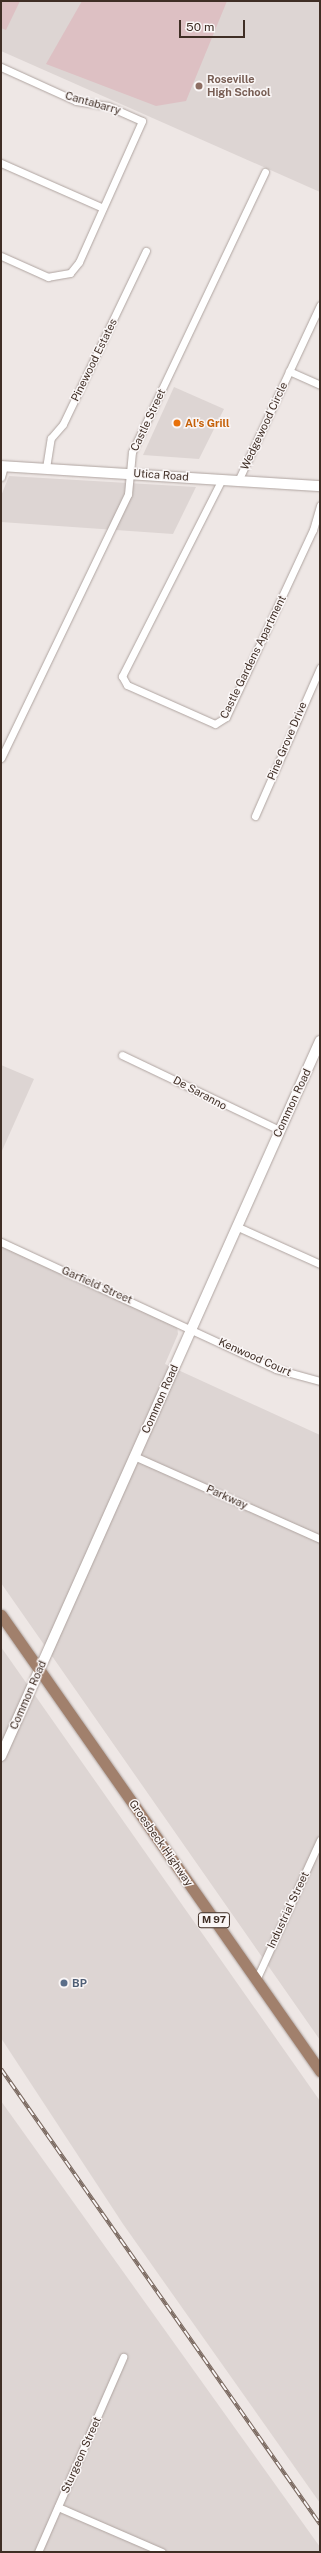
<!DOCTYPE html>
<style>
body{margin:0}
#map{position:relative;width:321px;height:2553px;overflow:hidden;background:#eee7e5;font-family:"Public Sans",sans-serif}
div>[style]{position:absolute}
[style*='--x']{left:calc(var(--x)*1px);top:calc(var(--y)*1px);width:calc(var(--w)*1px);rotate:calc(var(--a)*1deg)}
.built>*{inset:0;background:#ddd5d3}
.green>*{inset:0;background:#ddc0c3}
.roads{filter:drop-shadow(0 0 1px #afa4a0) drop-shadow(0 0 1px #afa4a0)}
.street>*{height:7px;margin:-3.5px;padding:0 3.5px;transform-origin:3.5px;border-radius:3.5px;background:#fff}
.secondary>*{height:10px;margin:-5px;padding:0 5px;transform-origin:5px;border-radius:5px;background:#fff}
.primary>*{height:11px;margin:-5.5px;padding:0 5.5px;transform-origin:5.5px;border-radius:5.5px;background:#a1806c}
.rail>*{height:4px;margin-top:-2px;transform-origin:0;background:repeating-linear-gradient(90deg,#faf6f6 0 8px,#7a6960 0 16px);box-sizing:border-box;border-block:1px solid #7a6960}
.dots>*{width:11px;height:11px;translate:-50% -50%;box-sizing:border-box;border:2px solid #faf6f6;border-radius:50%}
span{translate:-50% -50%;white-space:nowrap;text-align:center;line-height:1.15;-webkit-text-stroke:3px #faf6f6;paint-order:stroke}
.shield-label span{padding:1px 3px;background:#faf6f6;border:1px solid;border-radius:3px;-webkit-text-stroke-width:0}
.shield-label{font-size:10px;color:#3f2e25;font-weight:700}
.education-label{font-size:11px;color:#785e54;font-weight:700}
.left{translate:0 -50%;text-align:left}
.street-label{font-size:11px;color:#3f2e25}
.food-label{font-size:11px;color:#c56008;font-weight:700}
.service-label{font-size:11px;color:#4e5e75;font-weight:700}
.frame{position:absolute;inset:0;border:2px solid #3f2e25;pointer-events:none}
.scale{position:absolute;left:179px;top:20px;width:66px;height:18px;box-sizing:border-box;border:2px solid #3f2e25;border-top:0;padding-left:5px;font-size:12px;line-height:14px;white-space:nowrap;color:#3f2e25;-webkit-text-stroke:3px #faf6f6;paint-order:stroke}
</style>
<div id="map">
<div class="built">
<div style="clip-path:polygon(1px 1px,320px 1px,320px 192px,1px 51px)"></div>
<div style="clip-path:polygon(174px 387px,224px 409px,199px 459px,143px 455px)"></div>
<div style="clip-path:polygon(9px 476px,196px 487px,173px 534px,1px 522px,1px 496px)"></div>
<div style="clip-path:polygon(1px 1065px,34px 1079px,1px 1153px)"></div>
<div style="clip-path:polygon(1px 1246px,177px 1326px,178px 1334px,165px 1364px,320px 1435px,320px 2040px,1px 1583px)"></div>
<div style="clip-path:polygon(1px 1647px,320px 2101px,320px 2503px,123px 2224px,1px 2038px)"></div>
<div style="clip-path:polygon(1px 2101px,320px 2547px,320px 2552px,1px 2552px)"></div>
</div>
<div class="green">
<div style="clip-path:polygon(1px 1px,20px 1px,6px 30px,1px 28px)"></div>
<div style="clip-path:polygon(82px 1px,227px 1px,186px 101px,156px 106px,46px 64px)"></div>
</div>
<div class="roads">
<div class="street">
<div style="--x:1;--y:67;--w:82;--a:24.4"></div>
<div style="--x:76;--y:101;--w:32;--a:9"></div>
<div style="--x:108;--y:106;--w:37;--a:24"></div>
<div style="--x:142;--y:121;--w:154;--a:114.1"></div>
<div style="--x:79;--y:262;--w:14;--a:129"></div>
<div style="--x:70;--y:273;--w:22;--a:170"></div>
<div style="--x:48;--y:277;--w:51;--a:-155.9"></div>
<div style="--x:1;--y:163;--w:111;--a:23.8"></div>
<div style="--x:289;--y:371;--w:34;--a:24"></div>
<div style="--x:46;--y:468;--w:30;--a:-81"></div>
<div style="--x:51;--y:438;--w:18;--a:-49"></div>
<div style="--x:63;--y:424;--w:192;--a:-64.4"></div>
<div style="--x:1;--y:477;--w:11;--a:-75"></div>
<div style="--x:221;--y:481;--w:219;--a:116.9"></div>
<div style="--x:122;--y:676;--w:10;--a:61"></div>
<div style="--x:127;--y:685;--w:96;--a:23.9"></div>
<div style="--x:215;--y:724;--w:13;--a:-32"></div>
<div style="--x:226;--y:717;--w:206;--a:-65.1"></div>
<div style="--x:313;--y:530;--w:26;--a:-74"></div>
<div style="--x:238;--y:481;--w:194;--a:-65"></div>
<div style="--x:1;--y:758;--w:293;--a:-64.3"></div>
<div style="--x:128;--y:494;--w:42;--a:-84.6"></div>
<div style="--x:132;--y:452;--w:310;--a:-64.6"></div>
<div style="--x:255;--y:816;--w:162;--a:-66.3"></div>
<div style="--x:122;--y:1055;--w:174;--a:25.5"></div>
<div style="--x:238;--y:1227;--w:90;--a:24.3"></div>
<div style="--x:1;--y:1242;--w:303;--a:24.8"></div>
<div style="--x:276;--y:1369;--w:46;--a:15.3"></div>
<div style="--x:134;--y:1456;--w:204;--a:24"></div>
<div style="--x:256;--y:1980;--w:154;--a:-65.4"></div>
<div style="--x:58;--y:2507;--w:113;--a:23.4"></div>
<div style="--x:38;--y:2552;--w:213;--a:-66.4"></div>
</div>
<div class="secondary">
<div style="--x:1;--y:466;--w:320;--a:3.6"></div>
<div style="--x:1;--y:1756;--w:783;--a:-65.96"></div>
</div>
<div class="primary">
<div style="--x:1;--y:1615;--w:557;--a:55.02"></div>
</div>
</div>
<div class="rail">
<div style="--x:1;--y:2069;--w:556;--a:54.97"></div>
</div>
<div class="dots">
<div style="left:199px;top:86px;background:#8d6e63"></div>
<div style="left:177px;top:423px;background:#e8710a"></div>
<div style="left:64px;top:1983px;background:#5c6f8a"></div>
</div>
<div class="shield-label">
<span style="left:214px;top:1920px">M 97</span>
</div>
<div class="education-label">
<span class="left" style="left:207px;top:86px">Roseville<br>High School</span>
</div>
<div class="street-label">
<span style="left:93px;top:103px;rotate:16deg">Cantabarry</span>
<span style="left:94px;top:360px;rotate:-64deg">Pinewood Estates</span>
<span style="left:148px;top:420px;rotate:-65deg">Castle Street</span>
<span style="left:264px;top:426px;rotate:-65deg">Wedgewood Circle</span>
<span style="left:161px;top:475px;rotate:4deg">Utica Road</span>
<span style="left:253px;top:657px;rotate:-64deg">Castle Gardens Apartment</span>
<span style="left:287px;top:741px;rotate:-67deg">Pine Grove Drive</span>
<span style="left:200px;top:1093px;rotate:28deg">De Saranno</span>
<span style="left:292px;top:1103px;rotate:-65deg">Common Road</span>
<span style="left:97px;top:1285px;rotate:24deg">Garfield Street</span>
<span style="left:255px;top:1357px;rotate:24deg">Kenwood Court</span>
<span style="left:160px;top:1399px;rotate:-66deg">Common Road</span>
<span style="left:227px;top:1497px;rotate:24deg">Parkway</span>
<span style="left:28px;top:1695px;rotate:-66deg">Common Road</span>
<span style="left:161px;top:1843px;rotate:55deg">Groesbeck Highway</span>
<span style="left:288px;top:1910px;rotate:-65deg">Industrial Street</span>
<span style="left:81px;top:2455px;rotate:-66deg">Sturgeon Street</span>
</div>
<div class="food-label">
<span class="left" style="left:185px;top:423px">Al's Grill</span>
</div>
<div class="service-label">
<span class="left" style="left:72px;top:1983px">BP</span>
</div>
<div class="frame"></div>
<div class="scale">50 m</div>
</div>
